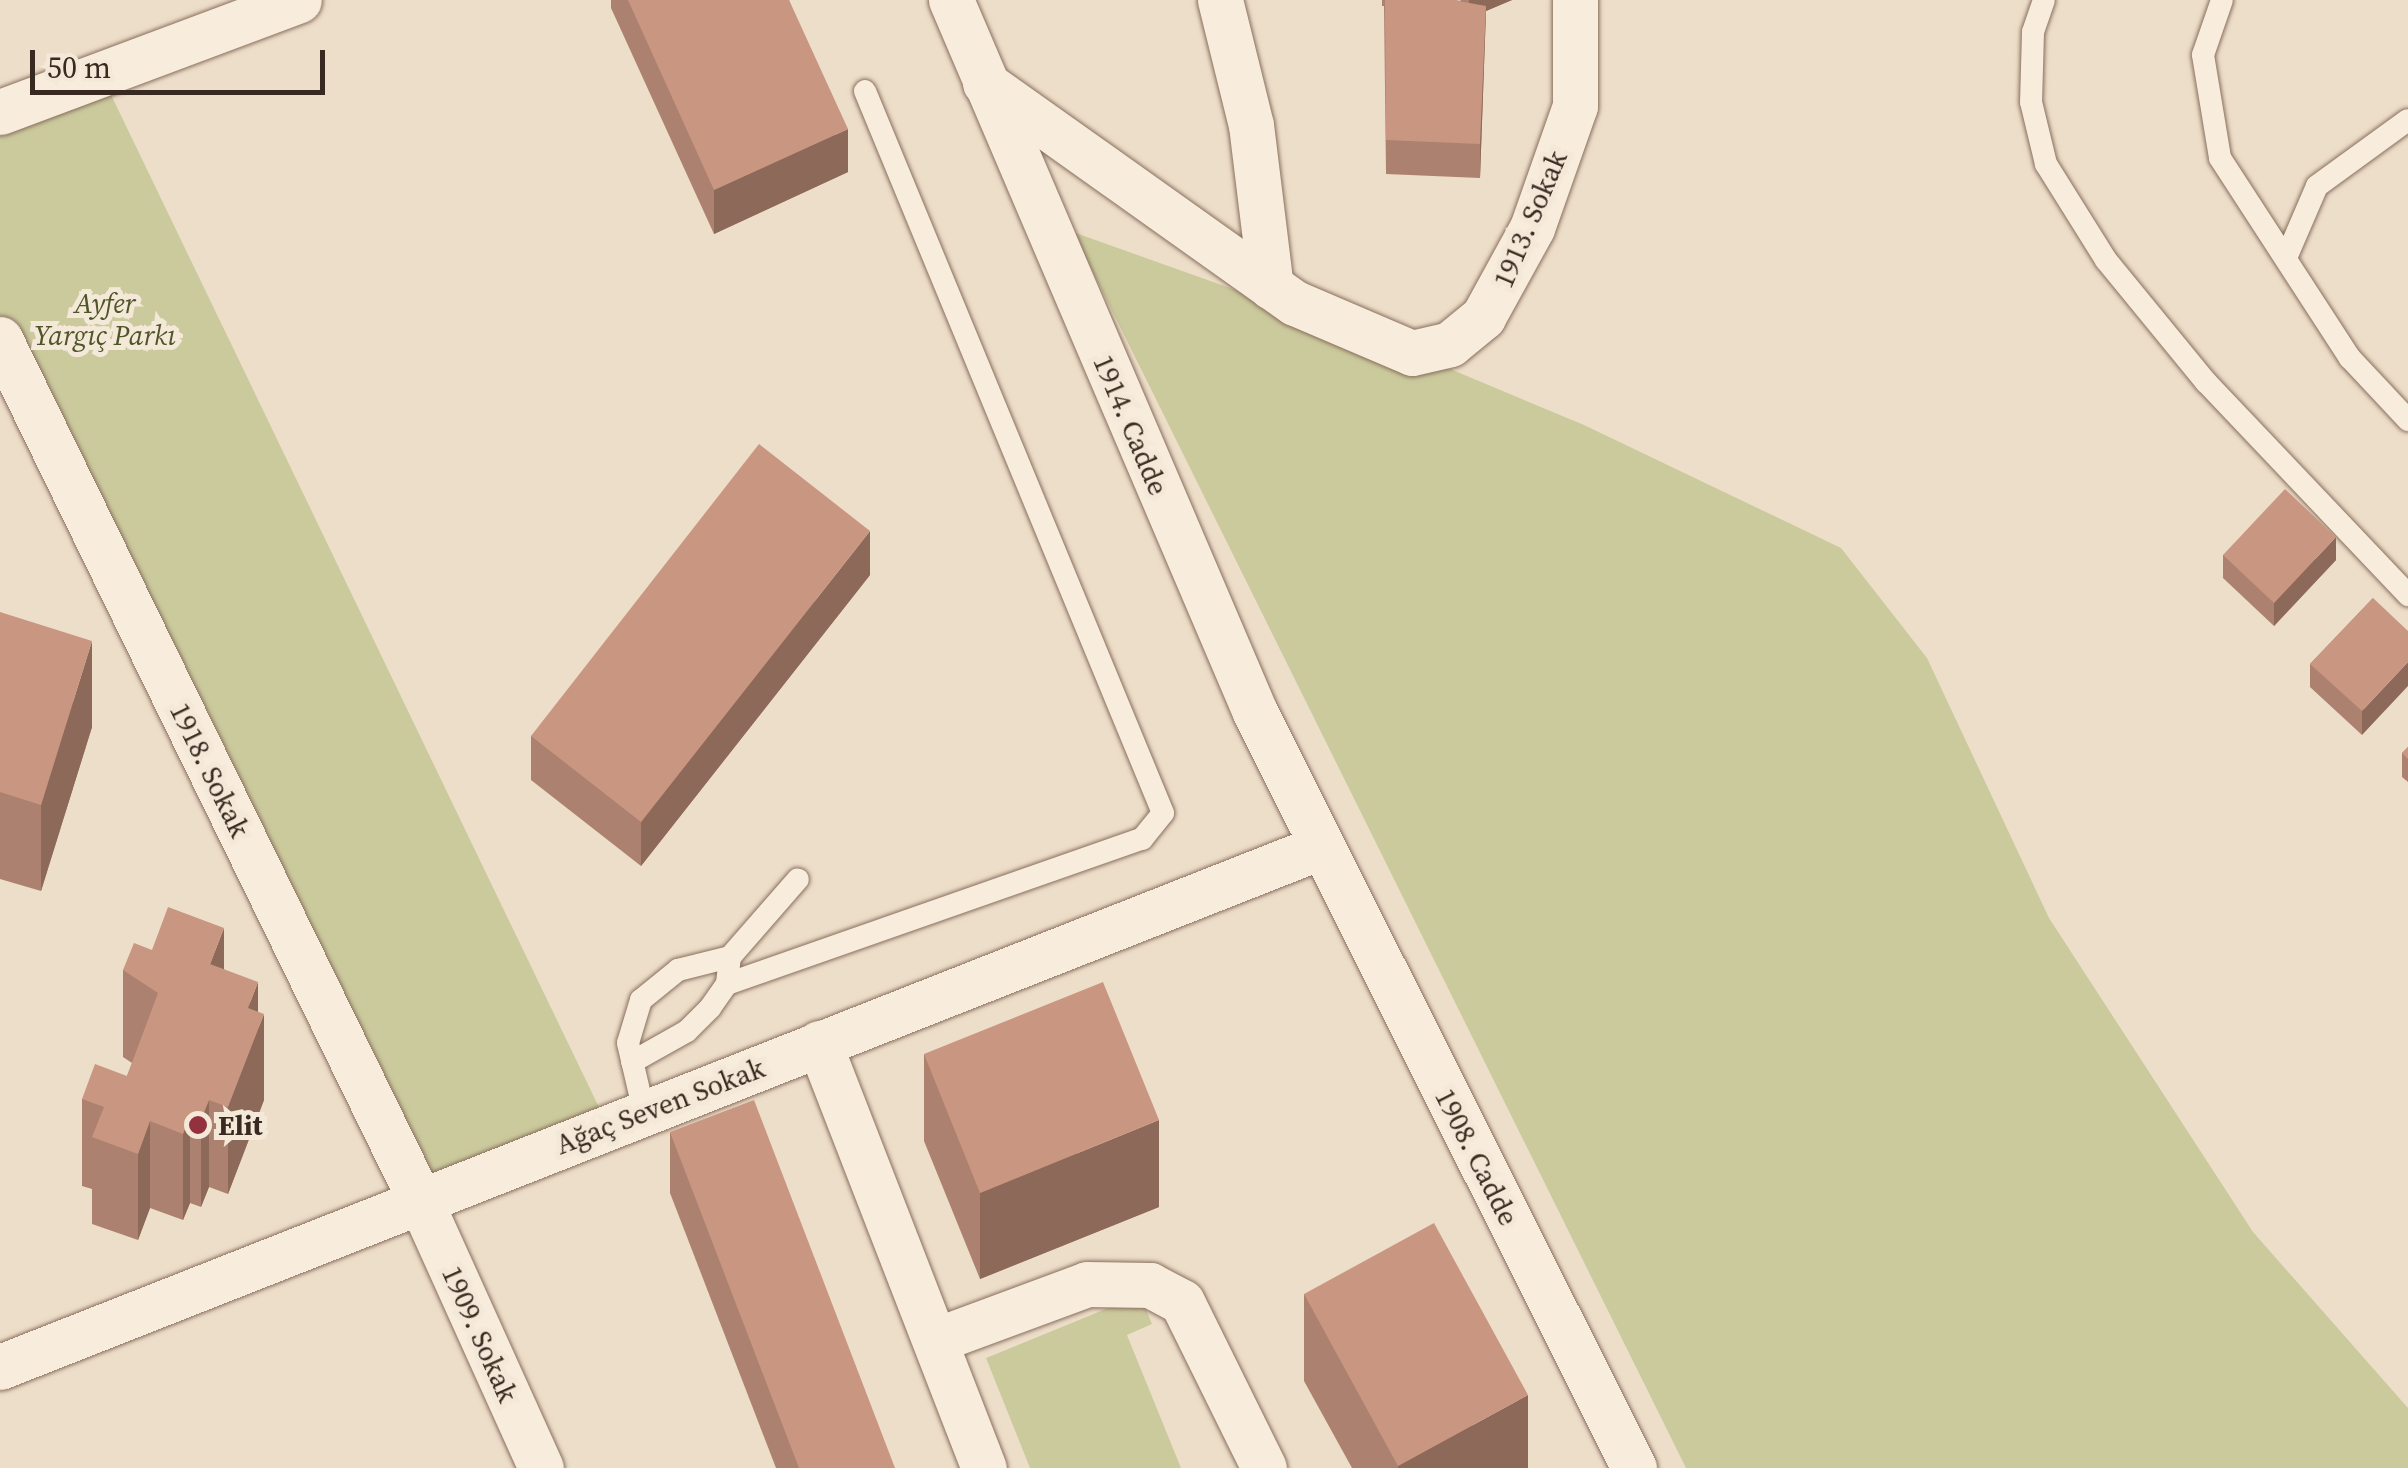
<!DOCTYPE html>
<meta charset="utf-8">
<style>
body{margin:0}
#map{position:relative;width:2408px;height:1468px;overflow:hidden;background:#eddec9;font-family:"Source Serif 4",serif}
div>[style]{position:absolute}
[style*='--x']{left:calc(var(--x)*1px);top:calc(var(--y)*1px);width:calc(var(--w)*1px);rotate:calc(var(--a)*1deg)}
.green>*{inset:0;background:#cbca9d}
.roads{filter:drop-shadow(0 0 2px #886f5e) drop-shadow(0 0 2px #886f5e)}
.lane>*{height:22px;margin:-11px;padding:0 11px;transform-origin:11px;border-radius:11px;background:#f8ecdc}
.street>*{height:45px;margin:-22.5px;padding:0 22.5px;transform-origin:22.5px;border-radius:22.5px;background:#f8ecdc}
.wall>*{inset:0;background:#ad816f}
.shaded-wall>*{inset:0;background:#8d695a}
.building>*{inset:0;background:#c99681}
.dots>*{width:28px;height:28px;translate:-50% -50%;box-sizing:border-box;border:5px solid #f4e9d8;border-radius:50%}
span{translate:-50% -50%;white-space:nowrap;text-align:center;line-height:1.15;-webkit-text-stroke:10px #f4e9d8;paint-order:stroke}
.street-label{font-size:28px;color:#392a21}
.park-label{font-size:28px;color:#4f5529;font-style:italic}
.poi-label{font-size:28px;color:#392a21;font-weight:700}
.left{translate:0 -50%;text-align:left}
.scale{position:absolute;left:30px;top:50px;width:295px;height:45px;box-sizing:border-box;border:5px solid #392a21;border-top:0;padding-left:12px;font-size:30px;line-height:35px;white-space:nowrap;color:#392a21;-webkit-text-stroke:8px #f4e9d8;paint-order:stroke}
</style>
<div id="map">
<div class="green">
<div style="clip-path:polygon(101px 74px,608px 1126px,420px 1200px,0 339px,0 112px)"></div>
<div style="clip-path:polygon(1073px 232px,1412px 353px,1584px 425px,1841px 548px,1927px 658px,2049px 918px,2253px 1232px,2408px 1408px,2408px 1468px,1686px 1468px)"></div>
<div style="clip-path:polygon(1140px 1295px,1152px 1324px,1127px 1335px,1181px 1468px,1030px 1468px,986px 1358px)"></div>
</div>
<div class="roads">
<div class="lane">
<div style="--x:2044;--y:0;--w:34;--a:109"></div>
<div style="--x:2033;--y:32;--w:70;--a:91.6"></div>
<div style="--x:2031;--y:102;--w:64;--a:76.4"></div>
<div style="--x:2046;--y:164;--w:113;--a:58"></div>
<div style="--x:2106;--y:260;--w:158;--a:50.7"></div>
<div style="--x:2206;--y:382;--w:294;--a:46.5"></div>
<div style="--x:2222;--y:0;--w:58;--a:109.1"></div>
<div style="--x:2203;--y:55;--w:104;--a:80.6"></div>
<div style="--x:2220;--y:158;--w:239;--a:57"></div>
<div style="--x:2350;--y:358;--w:85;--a:46.9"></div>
<div style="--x:2286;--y:258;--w:78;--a:-66.7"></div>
<div style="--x:2317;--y:186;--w:112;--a:-36"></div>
<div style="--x:727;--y:984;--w:440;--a:-19.3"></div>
<div style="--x:1142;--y:839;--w:33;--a:-51"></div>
<div style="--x:1163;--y:813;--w:781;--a:-112.43"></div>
<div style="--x:632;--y:1062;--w:63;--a:-29.4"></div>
<div style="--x:687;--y:1031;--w:33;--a:-45"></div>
<div style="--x:710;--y:1008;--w:29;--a:-55"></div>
<div style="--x:727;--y:984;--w:27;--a:-84"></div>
<div style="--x:730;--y:957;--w:103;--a:-48.9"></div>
<div style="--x:644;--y:1112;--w:71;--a:-103.1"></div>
<div style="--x:628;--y:1043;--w:45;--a:-73.2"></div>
<div style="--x:641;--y:1000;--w:48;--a:-39"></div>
<div style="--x:678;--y:970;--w:54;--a:-14"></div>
</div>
<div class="street">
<div style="--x:951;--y:0;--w:774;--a:66.88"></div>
<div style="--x:1255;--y:712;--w:846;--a:63.37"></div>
<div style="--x:1220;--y:0;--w:129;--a:76.1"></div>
<div style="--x:1251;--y:125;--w:163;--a:83"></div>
<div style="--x:985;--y:83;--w:380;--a:35.4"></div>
<div style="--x:1295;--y:303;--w:127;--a:23.1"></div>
<div style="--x:1412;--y:353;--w:39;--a:-13"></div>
<div style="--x:1450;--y:344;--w:43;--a:-39.3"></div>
<div style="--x:1483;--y:317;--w:102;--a:-61.2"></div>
<div style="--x:1532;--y:228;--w:129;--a:-70.6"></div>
<div style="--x:1575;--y:106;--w:106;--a:-90"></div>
<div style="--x:0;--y:112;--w:319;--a:-20.5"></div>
<div style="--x:0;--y:339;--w:958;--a:64"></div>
<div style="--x:420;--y:1200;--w:294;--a:65.7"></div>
<div style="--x:819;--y:1043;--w:456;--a:68.8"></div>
<div style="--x:936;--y:1340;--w:161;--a:-20.3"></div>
<div style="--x:1087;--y:1284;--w:63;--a:0.9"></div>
<div style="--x:1150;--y:1285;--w:36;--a:28"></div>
<div style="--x:1182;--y:1302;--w:185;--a:63.7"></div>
<div style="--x:0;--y:1367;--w:1419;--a:-21.5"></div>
</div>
</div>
<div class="wall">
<div style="clip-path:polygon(611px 0,789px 0,848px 172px,714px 234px,611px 8px)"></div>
<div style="clip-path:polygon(1382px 0,1454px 0,1461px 1px,1460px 0,1512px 0,1486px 11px,1480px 178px,1386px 174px,1384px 6px,1382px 6px)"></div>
<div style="clip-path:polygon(2223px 555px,2336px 560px,2274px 626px,2223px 578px)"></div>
<div style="clip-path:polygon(870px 575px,641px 866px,531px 780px,531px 736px)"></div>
<div style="clip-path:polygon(2373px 598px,2362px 735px,2310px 687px,2310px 664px)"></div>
<div style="clip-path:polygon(0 612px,92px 727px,41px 891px,0 879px)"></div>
<div style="clip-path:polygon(2408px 747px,2408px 782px,2402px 777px,2402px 753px)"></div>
<div style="clip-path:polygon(152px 950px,224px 969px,258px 1012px,264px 1100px,228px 1194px,209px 1187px,201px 1207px,190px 1203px,183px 1220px,150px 1208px,138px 1240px,92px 1224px,92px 1189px,82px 1186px,82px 1099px,127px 1076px,132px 1063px,123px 1057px,123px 970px)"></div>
<div style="clip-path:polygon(924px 1054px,1159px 1207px,980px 1279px,924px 1141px)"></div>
<div style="clip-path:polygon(670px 1132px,895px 1468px,776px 1468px,670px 1193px)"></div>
<div style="clip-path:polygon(1304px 1294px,1528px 1468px,1352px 1468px,1304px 1381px)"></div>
</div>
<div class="shaded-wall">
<div style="clip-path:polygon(1469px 0,1512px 0,1486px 11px,1480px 178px,1480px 144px,1469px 18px)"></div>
<div style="clip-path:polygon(848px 129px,848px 172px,714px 234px,714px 190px)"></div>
<div style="clip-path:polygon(870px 531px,870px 575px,641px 866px,641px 822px)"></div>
<div style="clip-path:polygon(2336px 537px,2336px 560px,2274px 626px,2274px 603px)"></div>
<div style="clip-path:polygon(92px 641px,92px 727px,41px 891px,41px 805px)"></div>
<div style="clip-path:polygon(2408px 662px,2408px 686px,2362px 735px,2362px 711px)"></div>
<div style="clip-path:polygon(224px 928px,224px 1014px,210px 964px)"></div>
<div style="clip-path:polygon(258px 982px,258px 1029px,264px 1014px,264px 1100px,228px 1194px,228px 1107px,248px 1008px)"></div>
<div style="clip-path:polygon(209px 1100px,209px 1187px,201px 1207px,201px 1120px)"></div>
<div style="clip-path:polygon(190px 1116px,190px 1203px,183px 1220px,183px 1134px)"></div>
<div style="clip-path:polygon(1159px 1120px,1159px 1207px,980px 1279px,980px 1193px)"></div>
<div style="clip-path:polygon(150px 1121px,150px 1208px,138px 1240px,138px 1154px)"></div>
<div style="clip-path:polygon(1528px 1395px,1528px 1468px,1398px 1468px,1398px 1466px)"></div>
</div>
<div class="building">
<div style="clip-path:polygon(628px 0,789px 0,848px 129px,714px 190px)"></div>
<div style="clip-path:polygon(1385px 0,1453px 0,1486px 6px,1480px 144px,1386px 140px)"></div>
<div style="clip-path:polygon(759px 444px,870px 531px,641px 822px,531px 736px)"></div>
<div style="clip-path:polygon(2285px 489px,2336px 537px,2274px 603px,2223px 555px)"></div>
<div style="clip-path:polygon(2373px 598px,2408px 631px,2408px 662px,2362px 711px,2310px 664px)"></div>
<div style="clip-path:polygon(0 612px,92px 641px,41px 805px,0 792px)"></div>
<div style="clip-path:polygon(2408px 747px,2408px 759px,2402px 753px)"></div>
<div style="clip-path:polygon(168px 907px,224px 928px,210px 964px,258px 982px,248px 1008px,264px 1014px,228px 1107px,209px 1100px,201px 1120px,190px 1116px,183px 1134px,150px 1121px,138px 1154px,92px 1137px,104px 1107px,82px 1099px,95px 1064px,127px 1076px,158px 993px,123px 970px,134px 943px,152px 950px)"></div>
<div style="clip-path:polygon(1103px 982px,1159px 1120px,980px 1193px,924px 1054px)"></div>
<div style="clip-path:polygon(754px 1100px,895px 1468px,799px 1468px,670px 1132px)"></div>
<div style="clip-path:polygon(1434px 1223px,1528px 1395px,1398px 1466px,1304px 1294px)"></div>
</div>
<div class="dots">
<div style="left:198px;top:1125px;background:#94313e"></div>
</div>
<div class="street-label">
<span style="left:1530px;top:219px;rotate:-67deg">1913. Sokak</span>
<span style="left:1131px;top:425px;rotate:67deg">1914. Cadde</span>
<span style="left:210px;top:770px;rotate:64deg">1918. Sokak</span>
<span style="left:660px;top:1106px;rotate:-21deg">Ağaç Seven Sokak</span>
<span style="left:1477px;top:1157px;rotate:63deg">1908. Cadde</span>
<span style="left:480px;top:1334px;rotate:66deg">1909. Sokak</span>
</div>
<div class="park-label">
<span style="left:105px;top:319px">Ayfer<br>Yargıç Parkı</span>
</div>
<div class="poi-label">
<span class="left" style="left:218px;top:1125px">Elit</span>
</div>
<div class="scale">50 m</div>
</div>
